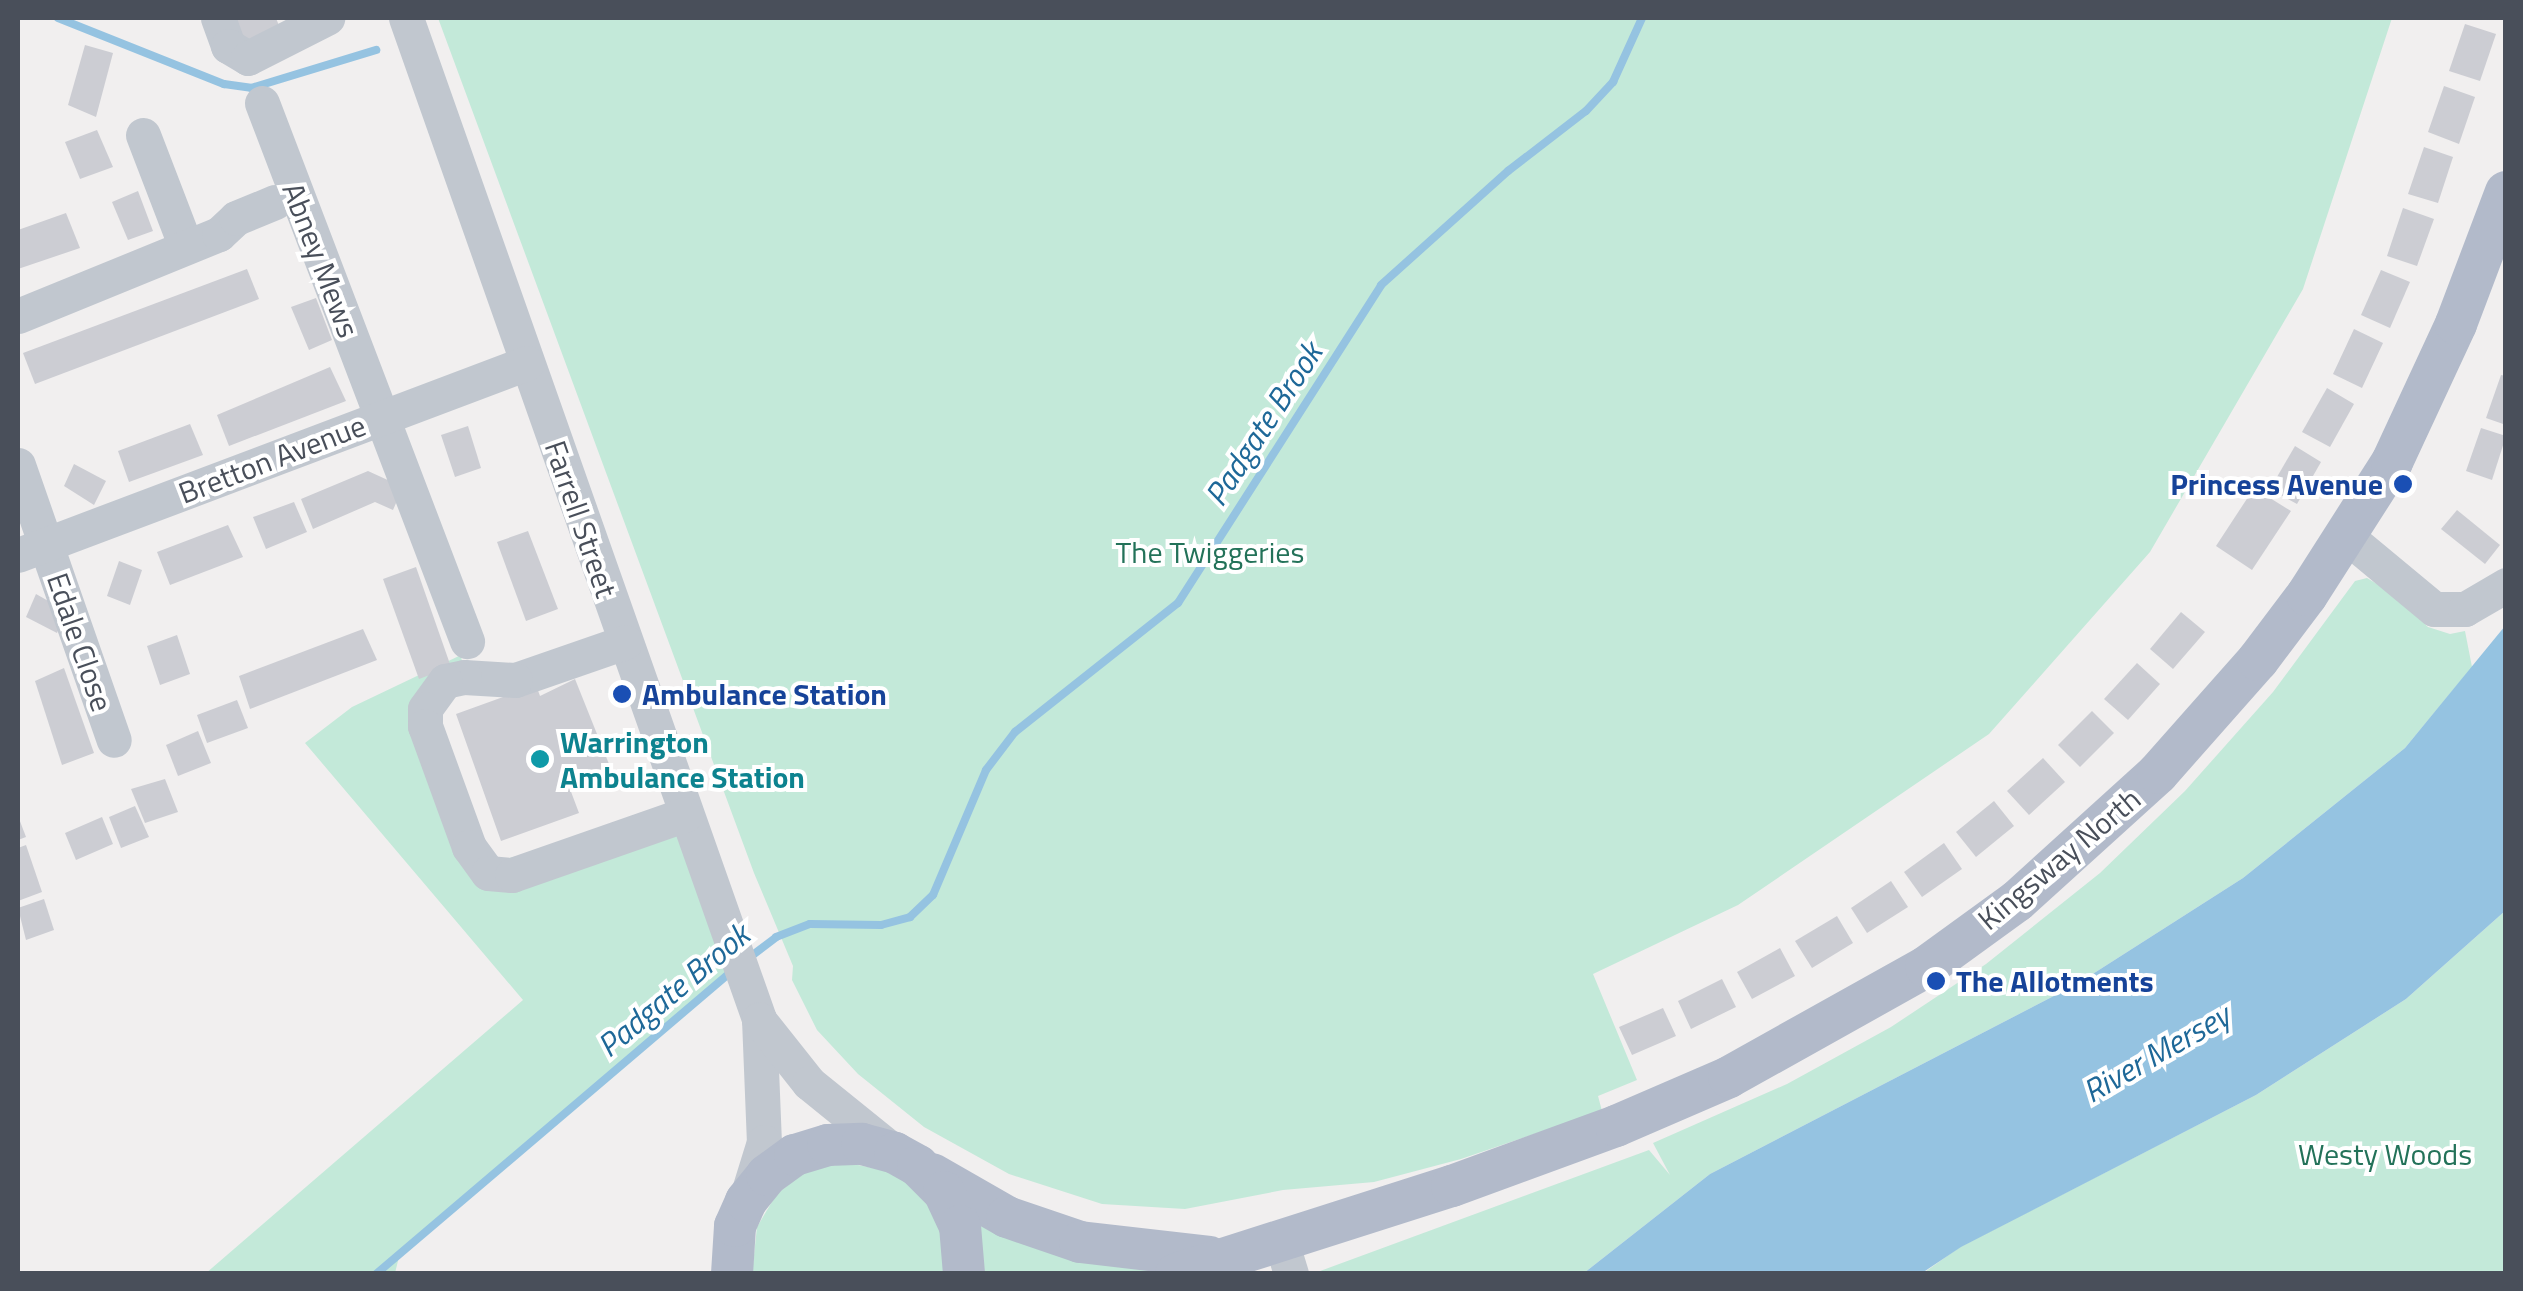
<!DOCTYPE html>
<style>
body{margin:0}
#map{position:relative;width:2523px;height:1291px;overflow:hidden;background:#f1efef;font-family:"Titillium Web",sans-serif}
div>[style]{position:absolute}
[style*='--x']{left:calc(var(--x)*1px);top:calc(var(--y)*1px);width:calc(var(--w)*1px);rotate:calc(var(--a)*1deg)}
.green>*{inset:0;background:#c3e9d9}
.water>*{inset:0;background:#95c3e1}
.stream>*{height:8px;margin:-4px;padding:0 4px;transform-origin:4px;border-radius:4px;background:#95c3e1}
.building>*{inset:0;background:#cccdd3}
.minor>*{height:35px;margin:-17.5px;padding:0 17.5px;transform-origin:17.5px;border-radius:17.5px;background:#c1c7cf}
.major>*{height:42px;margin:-21px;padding:0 21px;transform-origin:21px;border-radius:21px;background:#b2baca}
.dots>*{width:28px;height:28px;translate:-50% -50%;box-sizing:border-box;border:5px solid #fff;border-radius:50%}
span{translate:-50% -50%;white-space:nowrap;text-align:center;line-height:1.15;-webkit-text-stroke:8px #fff;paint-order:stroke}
.street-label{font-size:30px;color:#494f5a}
.transit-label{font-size:30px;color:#164399;font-weight:700}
.right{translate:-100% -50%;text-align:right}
.left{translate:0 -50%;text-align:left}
.park-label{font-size:30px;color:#237259}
.culture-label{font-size:30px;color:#0d838f;font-weight:700}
.water-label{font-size:32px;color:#1e6898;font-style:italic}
.frame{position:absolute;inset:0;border:20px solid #494f5a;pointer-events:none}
</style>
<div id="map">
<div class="green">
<div style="clip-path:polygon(438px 18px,2392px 18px,2303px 289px,2150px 552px,1989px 734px,1738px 905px,1593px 974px,1637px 1080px,1598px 1096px,1602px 1111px,1461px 1159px,1374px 1182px,1283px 1190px,1185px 1209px,1102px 1204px,1009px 1174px,924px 1127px,858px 1074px,817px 1030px,792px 980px,793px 966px,754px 873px)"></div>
<div style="clip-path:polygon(2367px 578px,2392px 593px,2428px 627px,2450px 634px,2465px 631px,2472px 667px,2405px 748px,2243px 878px,2077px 984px,1710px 1174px,1584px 1273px,1312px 1274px,1649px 1150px,1670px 1175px,1653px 1143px,1787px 1084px,1891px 1027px,1986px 964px,2100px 873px,2185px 791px,2273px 692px,2355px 581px)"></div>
<div style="clip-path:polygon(461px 655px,464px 677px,425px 709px,480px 865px,673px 819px,727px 975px,400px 1253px,395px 1273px,205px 1274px,523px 1000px,305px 743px,352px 707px)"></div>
<div style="clip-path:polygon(2505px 911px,2505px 1273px,1922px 1274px,1960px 1247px,2256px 1095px,2406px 999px)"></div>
<div style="clip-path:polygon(853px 1164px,883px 1170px,906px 1182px,926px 1203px,940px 1227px,945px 1273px,752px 1274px,757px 1227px,776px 1195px,800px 1175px,823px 1166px)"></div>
<div style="clip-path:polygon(978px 1216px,1165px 1274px,980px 1273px)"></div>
</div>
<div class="water">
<div style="clip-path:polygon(2505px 626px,2505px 911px,2406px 999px,2256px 1095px,1961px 1247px,1922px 1273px,1584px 1273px,1710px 1174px,2077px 984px,2243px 878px,2405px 748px)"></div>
</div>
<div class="stream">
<div style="--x:58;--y:18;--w:179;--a:21.7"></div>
<div style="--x:224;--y:84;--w:27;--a:8"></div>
<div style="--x:251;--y:88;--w:131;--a:-16.9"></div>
<div style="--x:746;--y:960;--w:38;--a:-37"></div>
<div style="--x:776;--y:937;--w:36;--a:-21"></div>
<div style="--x:810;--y:924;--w:71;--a:0.8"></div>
<div style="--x:881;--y:925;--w:30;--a:-15"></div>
<div style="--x:910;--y:917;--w:32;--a:-44"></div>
<div style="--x:933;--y:895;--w:136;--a:-67"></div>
<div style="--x:986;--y:770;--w:48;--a:-52.7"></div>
<div style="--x:1015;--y:732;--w:208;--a:-38.4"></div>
<div style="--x:1178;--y:603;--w:377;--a:-57.4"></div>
<div style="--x:1381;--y:285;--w:171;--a:-41.9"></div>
<div style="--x:1508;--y:171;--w:98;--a:-37.6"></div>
<div style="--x:1586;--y:111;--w:40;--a:-47"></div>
<div style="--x:1613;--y:82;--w:70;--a:-65.6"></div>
<div style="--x:376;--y:1274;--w:466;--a:-40.4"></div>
</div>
<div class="building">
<div style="clip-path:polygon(227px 18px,276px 18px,281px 31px,237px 47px)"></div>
<div style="clip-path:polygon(2465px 24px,2496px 34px,2480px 81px,2449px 71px)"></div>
<div style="clip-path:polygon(85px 45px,113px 53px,96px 117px,68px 105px)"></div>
<div style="clip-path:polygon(2444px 86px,2475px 97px,2459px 144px,2428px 132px)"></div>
<div style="clip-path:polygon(97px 130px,113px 167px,80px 179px,65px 142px)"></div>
<div style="clip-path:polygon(2424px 147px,2453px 157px,2438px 203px,2408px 194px)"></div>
<div style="clip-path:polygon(138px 191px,153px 231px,128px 240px,112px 202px)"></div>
<div style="clip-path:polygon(2403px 208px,2434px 219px,2417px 266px,2387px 256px)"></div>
<div style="clip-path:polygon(66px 213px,80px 248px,18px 269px,18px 230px)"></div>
<div style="clip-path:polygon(247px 269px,259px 299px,35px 384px,23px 353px)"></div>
<div style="clip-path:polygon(2381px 270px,2410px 282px,2390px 328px,2361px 315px)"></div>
<div style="clip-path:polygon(316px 298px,332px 340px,309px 350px,291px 307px)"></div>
<div style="clip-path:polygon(2354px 329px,2383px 343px,2362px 388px,2333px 374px)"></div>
<div style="clip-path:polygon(330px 367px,346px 401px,229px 446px,217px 415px)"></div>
<div style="clip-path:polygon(2501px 375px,2506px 376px,2506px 425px,2486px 418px)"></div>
<div style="clip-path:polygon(2327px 388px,2354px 404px,2330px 447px,2302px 432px)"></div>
<div style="clip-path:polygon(190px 424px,203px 455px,129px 482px,118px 451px)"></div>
<div style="clip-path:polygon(468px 426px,481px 468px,455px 477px,441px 435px)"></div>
<div style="clip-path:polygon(2481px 428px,2506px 436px,2492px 480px,2466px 471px)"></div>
<div style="clip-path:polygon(2295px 446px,2321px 462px,2297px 504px,2270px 489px)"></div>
<div style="clip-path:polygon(74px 464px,106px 481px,94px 505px,64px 486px)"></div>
<div style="clip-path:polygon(368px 471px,403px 487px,393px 510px,375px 502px,313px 529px,301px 499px)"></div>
<div style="clip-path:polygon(2254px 488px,2291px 511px,2252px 570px,2216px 546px)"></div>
<div style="clip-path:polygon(294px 502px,307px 532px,266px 549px,253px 517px)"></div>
<div style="clip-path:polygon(2457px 510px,2500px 545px,2485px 564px,2441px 529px)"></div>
<div style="clip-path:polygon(228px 525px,243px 557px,170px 585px,157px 552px)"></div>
<div style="clip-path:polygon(528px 531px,558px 609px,526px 621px,497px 542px)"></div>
<div style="clip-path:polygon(119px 561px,142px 570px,130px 605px,107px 596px)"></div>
<div style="clip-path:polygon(416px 567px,451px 667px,419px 679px,383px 579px)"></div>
<div style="clip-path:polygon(36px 594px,66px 611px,57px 633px,26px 617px)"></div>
<div style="clip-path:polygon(2181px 612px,2205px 632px,2173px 669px,2150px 649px)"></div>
<div style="clip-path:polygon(363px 629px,377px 660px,250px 709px,239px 676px)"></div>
<div style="clip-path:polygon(177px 635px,190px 674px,160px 685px,147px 646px)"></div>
<div style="clip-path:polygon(2137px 663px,2160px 684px,2128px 720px,2104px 699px)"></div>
<div style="clip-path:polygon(64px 668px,94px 753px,62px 765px,35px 681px)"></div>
<div style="clip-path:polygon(575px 679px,615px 779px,570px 789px,579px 813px,501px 841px,456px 714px,536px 685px,540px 696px)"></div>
<div style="clip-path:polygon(237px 700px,248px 728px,207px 743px,197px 715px)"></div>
<div style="clip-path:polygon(2092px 711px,2114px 733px,2080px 767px,2058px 745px)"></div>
<div style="clip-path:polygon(198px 731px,211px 763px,178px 776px,166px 745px)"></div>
<div style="clip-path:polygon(2043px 758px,2065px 782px,2029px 815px,2007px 791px)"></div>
<div style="clip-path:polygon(165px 779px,178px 812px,145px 823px,131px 789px)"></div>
<div style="clip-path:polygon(1994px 801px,2014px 826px,1976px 857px,1956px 832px)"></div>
<div style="clip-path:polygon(135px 806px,149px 837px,121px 848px,109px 817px)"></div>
<div style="clip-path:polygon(18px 816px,26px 837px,18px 840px)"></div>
<div style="clip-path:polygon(102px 817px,113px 844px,76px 860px,65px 833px)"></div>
<div style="clip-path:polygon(1944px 843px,1962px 869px,1922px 897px,1904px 872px)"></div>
<div style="clip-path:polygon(26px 845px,42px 892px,18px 901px,18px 848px)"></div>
<div style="clip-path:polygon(1891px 881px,1908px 907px,1867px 933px,1851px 908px)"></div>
<div style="clip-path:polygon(44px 899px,54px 930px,26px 940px,18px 908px)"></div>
<div style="clip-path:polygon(1837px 916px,1853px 943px,1812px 968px,1795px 941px)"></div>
<div style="clip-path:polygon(1780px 948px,1795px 976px,1752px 999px,1737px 972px)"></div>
<div style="clip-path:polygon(1722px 979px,1736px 1007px,1691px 1029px,1678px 1001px)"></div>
<div style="clip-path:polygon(1663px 1008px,1676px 1036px,1632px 1055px,1619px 1027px)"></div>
</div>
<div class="minor">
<div style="--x:218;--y:18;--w:30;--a:70"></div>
<div style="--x:228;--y:46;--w:23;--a:31"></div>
<div style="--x:248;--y:58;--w:89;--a:-26.9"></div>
<div style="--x:406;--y:18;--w:1061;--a:70.57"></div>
<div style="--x:759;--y:1019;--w:123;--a:87.7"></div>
<div style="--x:764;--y:1142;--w:61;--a:107.2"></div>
<div style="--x:262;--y:103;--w:576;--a:69.14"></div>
<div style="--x:143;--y:135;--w:120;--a:69"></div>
<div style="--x:18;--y:316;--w:217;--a:-22.2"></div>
<div style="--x:219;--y:234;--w:23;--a:-43"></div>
<div style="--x:236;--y:218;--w:42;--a:-22.3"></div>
<div style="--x:18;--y:465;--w:291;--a:70.8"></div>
<div style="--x:2346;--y:536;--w:114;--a:39.7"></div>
<div style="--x:2434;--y:609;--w:31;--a:0"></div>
<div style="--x:2465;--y:609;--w:48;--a:-30.3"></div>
<div style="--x:18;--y:555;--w:544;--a:-20.67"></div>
<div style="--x:625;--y:642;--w:116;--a:160.9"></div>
<div style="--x:515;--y:680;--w:51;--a:-176.6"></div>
<div style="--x:464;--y:677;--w:19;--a:168"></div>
<div style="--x:445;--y:681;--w:34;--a:126"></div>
<div style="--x:425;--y:709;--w:17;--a:90"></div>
<div style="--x:425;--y:726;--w:129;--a:70"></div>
<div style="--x:469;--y:847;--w:32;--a:54"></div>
<div style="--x:488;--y:873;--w:24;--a:5"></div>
<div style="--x:512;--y:875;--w:184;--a:-19.3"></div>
<div style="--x:759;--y:1020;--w:80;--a:51.6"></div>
<div style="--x:809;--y:1083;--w:108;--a:39"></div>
<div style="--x:1281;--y:1241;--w:34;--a:73"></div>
</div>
<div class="major">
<div style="--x:932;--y:1174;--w:86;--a:29.8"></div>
<div style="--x:1007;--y:1217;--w:77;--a:18.9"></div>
<div style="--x:1080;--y:1242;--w:130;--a:6.6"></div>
<div style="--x:732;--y:1274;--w:48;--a:-86.4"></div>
<div style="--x:735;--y:1226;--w:27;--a:-66"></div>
<div style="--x:746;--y:1201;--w:33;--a:-51"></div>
<div style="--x:767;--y:1175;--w:34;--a:-36"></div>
<div style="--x:795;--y:1155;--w:34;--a:-17"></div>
<div style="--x:828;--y:1145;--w:34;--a:-2"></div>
<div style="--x:862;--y:1144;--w:34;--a:15"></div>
<div style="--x:895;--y:1153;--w:26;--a:29"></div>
<div style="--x:918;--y:1166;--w:37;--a:45"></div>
<div style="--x:944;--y:1192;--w:38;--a:65"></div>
<div style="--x:960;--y:1226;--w:48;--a:85.2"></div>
<div style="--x:1176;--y:1274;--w:290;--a:-17.7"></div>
<div style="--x:1452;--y:1186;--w:175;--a:-20.1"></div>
<div style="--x:1616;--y:1126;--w:123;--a:-23.4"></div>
<div style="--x:1729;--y:1077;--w:226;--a:-29.2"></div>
<div style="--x:1926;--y:967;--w:112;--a:-36"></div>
<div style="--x:2017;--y:901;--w:190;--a:-42.2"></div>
<div style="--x:2158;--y:773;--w:151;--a:-48.5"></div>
<div style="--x:2258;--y:660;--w:81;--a:-53"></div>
<div style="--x:2307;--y:595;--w:158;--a:-57.4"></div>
<div style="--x:2392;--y:462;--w:152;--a:-65.1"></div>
<div style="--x:2456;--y:324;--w:141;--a:-69.3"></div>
</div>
<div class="dots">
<div style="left:2403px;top:484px;background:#1a4fb4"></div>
<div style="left:622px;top:694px;background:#1a4fb4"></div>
<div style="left:540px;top:759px;background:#0f9aa8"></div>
<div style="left:1936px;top:981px;background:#1a4fb4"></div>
</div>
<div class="street-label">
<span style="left:321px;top:260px;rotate:69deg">Abney Mews</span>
<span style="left:272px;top:459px;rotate:-21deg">Bretton Avenue</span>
<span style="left:581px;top:519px;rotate:71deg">Farrell Street</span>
<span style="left:80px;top:642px;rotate:71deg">Edale Close</span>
<span style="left:2059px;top:859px;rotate:-40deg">Kingsway North</span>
</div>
<div class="transit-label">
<span class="right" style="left:2383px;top:484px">Princess Avenue</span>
<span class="left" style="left:642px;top:694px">Ambulance Station</span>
<span class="left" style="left:1956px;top:981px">The Allotments</span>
</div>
<div class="park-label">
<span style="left:1210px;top:552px">The Twiggeries</span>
<span style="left:2385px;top:1154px">Westy Woods</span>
</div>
<div class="culture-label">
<span class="left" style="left:560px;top:759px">Warrington<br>Ambulance Station</span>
</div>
<div class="water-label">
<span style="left:1263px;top:424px;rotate:-57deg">Padgate Brook</span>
<span style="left:673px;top:990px;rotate:-40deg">Padgate Brook</span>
<span style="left:2156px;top:1053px;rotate:-30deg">River Mersey</span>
</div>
<div class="frame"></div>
</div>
